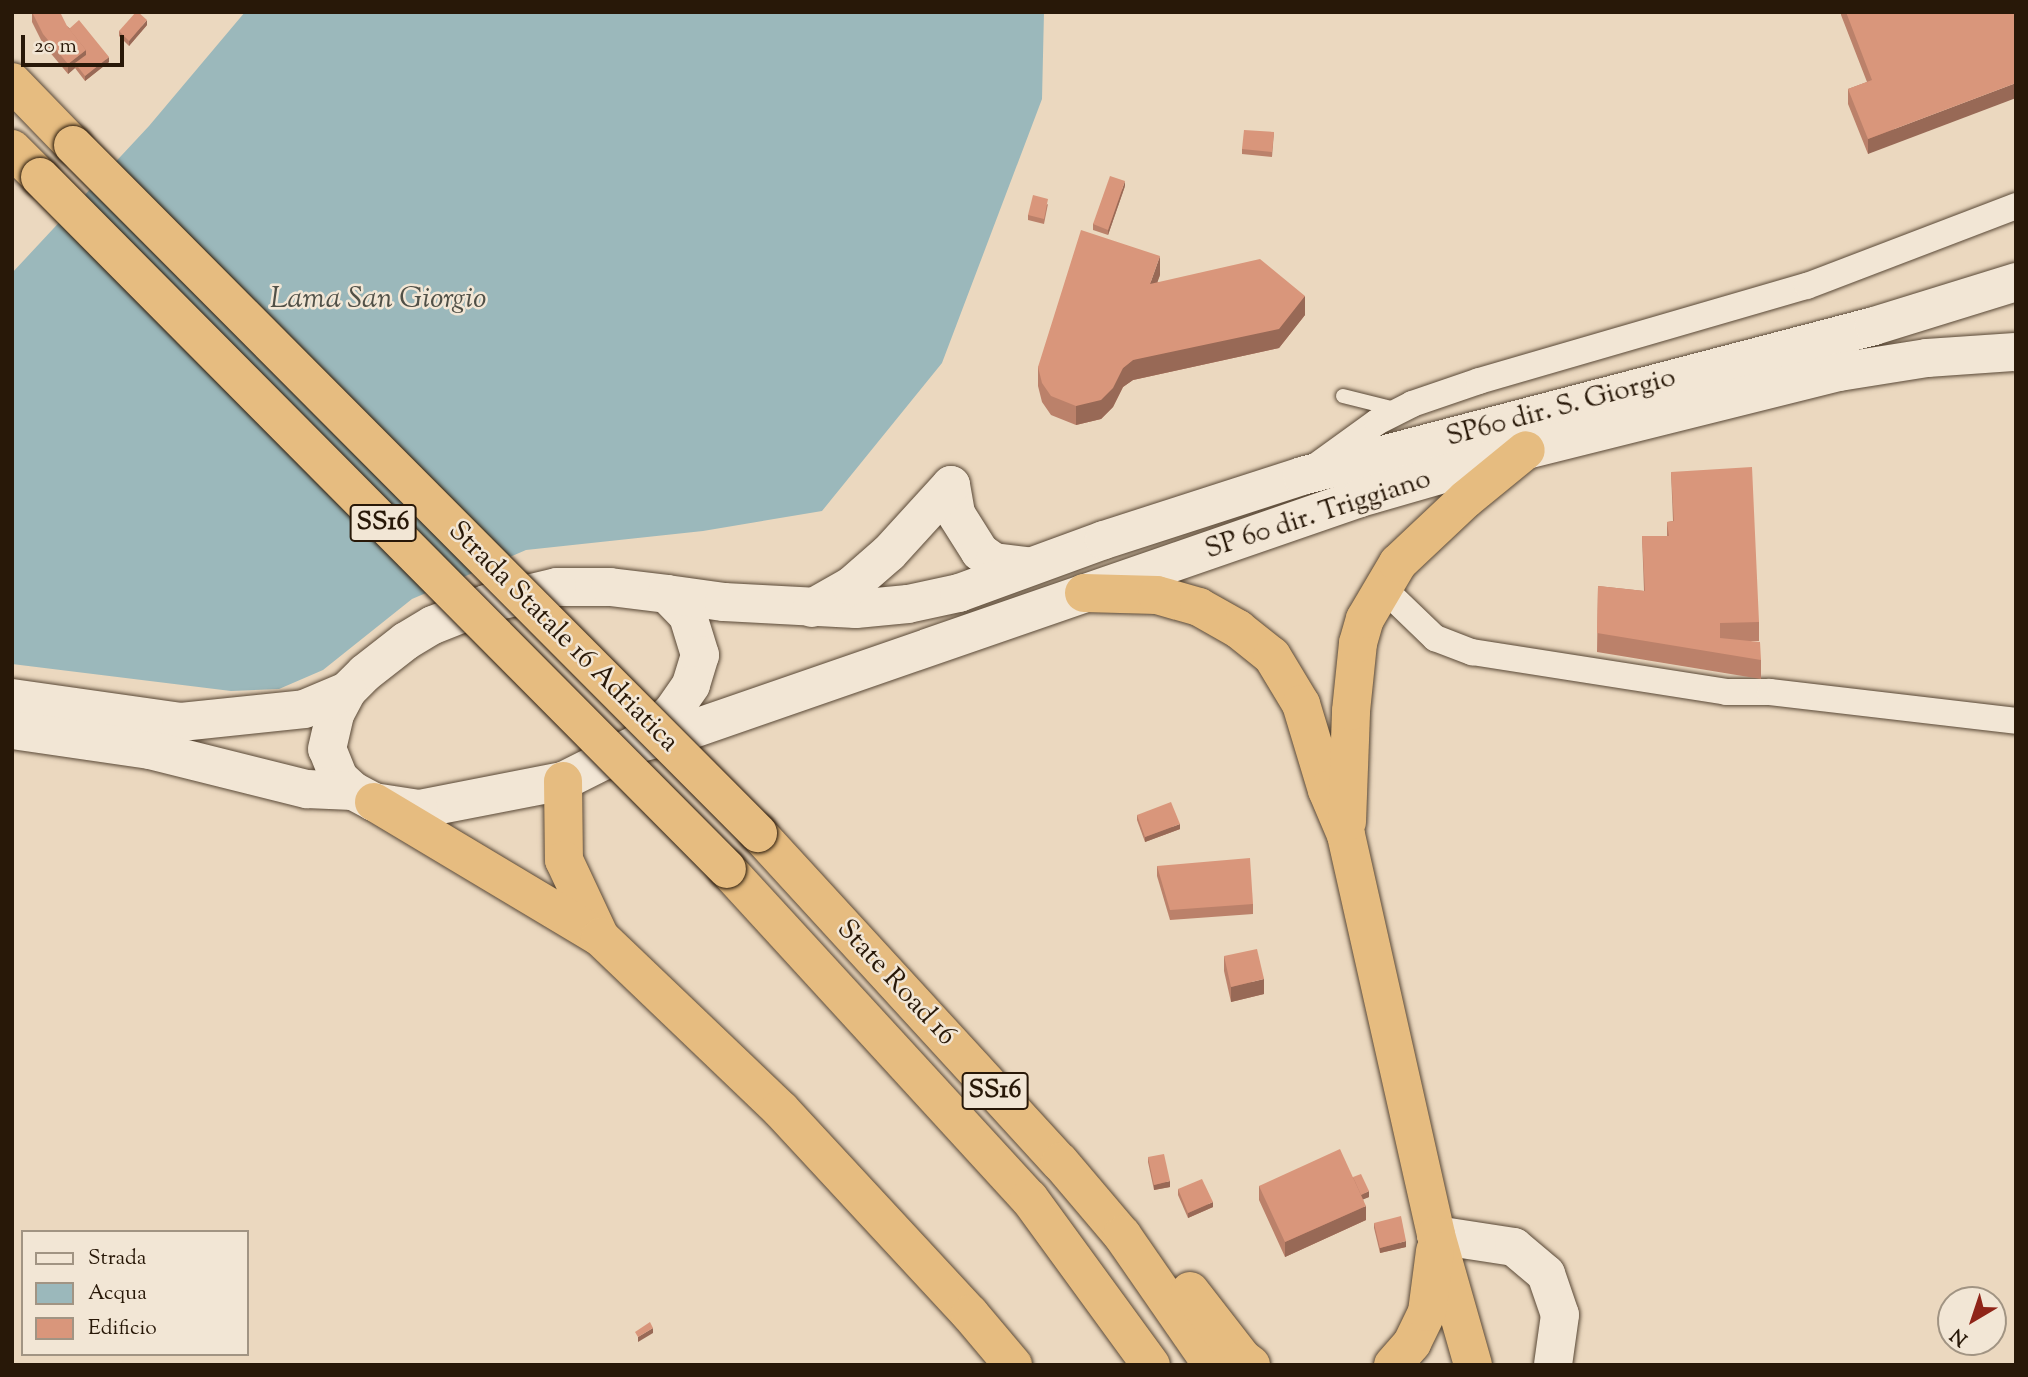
<!DOCTYPE html>
<style>
body{margin:0}
#map{position:relative;width:2028px;height:1377px;overflow:hidden;background:#ebd8bf;font-family:"Sorts Mill Goudy",serif}
div>[style]{position:absolute}
[style*='--x']{left:calc(var(--x)*1px);top:calc(var(--y)*1px);width:calc(var(--w)*1px);rotate:calc(var(--a)*1deg)}
.water>*{inset:0;background:#9bb8bb}
.roads{filter:drop-shadow(0 0 2px #594836) drop-shadow(0 0 2px #594836)}
.lane>*{height:14px;margin:-7px;padding:0 7px;transform-origin:7px;border-radius:7px;background:#f2e6d5}
.street>*{height:26px;margin:-13px;padding:0 13px;transform-origin:13px;border-radius:13px;background:#f2e6d5}
.secondary>*{height:38px;margin:-19px;padding:0 19px;transform-origin:19px;border-radius:19px;background:#f2e6d5}
.highway>*{height:38px;margin:-19px;padding:0 19px;transform-origin:19px;border-radius:19px;background:#e6bc80}
.bridges{filter:drop-shadow(0 0 2px #281808) drop-shadow(0 0 2px #281808)}
.highway-bridge>*{height:38px;margin:-19px;padding:0 19px;transform-origin:19px;border-radius:19px;background:#e6bc80}
.wall>*{inset:0;background:#bb816a}
.shaded-wall>*{inset:0;background:#986956}
.building>*{inset:0;background:#d9967b}
span{translate:-50% -50%;white-space:nowrap;text-align:center;line-height:1.15;-webkit-text-stroke:5px #f2e6d5;paint-order:stroke}
.shield-label span{padding:2px 5px;background:#f2e6d5;border:2px solid;border-radius:5px;-webkit-text-stroke-width:0}
.shield-label{font-size:26px;color:#281808;font-weight:700}
.street-label{font-size:28px;color:#281808}
.water-label{font-size:30px;color:#505047;font-style:italic}
.frame{position:absolute;inset:0;border:14px solid #281808;pointer-events:none}
.legend{position:absolute;left:21px;top:1230px;width:228px;height:126px;box-sizing:border-box;background:#f2e6d5;border:2px solid #a19483;margin:0;padding:9px 12px;list-style:none;font-size:21px;color:#281808}
.legend li{display:flex;align-items:center;gap:14px;height:35px}
.legend b{width:35px;border:2px solid #a19483}
.north{position:absolute;left:1937px;top:1286px;width:70px;height:70px;box-sizing:border-box;background:#f2e6d5;border:2px solid #a19483;border-radius:50%;rotate:219deg;font-size:19px;font-weight:700;line-height:28px;text-align:center;color:#281808}
.north::after{content:'';display:block;margin:auto;width:24px;height:32px;background:#8f2418;clip-path:polygon(50% 0,100% 100%,50% 72%,0 100%)}
.scale{position:absolute;left:21px;top:35px;width:103px;height:32px;box-sizing:border-box;border:4px solid #281808;border-top:0;padding-left:9px;font-size:21px;line-height:24px;white-space:nowrap;color:#281808;-webkit-text-stroke:5px #f2e6d5;paint-order:stroke}
</style>
<div id="map">
<div class="water">
<div style="clip-path:polygon(245px 12px,1044px 12px,1042px 99px,942px 363px,822px 511px,703px 531px,526px 550px,412px 599px,323px 670px,279px 689px,231px 691px,12px 664px,12px 273px,149px 126px)"></div>
</div>
<div class="roads">
<div class="lane">
<div style="--x:1343;--y:396;--w:58;--a:14"></div>
</div>
<div class="street">
<div style="--x:1316;--y:466;--w:75;--a:-35.8"></div>
<div style="--x:1377;--y:422;--w:39;--a:-27"></div>
<div style="--x:1412;--y:404;--w:71;--a:-18.9"></div>
<div style="--x:1479;--y:381;--w:341;--a:-16.2"></div>
<div style="--x:1807;--y:286;--w:224;--a:-20.9"></div>
<div style="--x:1382;--y:587;--w:74;--a:43.9"></div>
<div style="--x:1435;--y:638;--w:40;--a:21"></div>
<div style="--x:1472;--y:652;--w:257;--a:8.9"></div>
<div style="--x:1726;--y:692;--w:44;--a:0"></div>
<div style="--x:1770;--y:692;--w:248;--a:6.7"></div>
</div>
<div class="secondary">
<div style="--x:951;--y:485;--w:29;--a:80"></div>
<div style="--x:956;--y:514;--w:45;--a:57.7"></div>
<div style="--x:980;--y:552;--w:17;--a:36"></div>
<div style="--x:994;--y:562;--w:35;--a:7"></div>
<div style="--x:557;--y:587;--w:53;--a:0"></div>
<div style="--x:610;--y:587;--w:57;--a:7"></div>
<div style="--x:667;--y:594;--w:30;--a:46"></div>
<div style="--x:688;--y:616;--w:41;--a:72.9"></div>
<div style="--x:700;--y:655;--w:31;--a:107"></div>
<div style="--x:691;--y:685;--w:33;--a:125"></div>
<div style="--x:672;--y:712;--w:47;--a:137.6"></div>
<div style="--x:637;--y:744;--w:83;--a:153.4"></div>
<div style="--x:563;--y:781;--w:147;--a:169"></div>
<div style="--x:419;--y:809;--w:46;--a:-171.2"></div>
<div style="--x:374;--y:802;--w:24;--a:-152"></div>
<div style="--x:353;--y:791;--w:19;--a:-137"></div>
<div style="--x:339;--y:778;--w:31;--a:-112"></div>
<div style="--x:327;--y:749;--w:36;--a:-77"></div>
<div style="--x:335;--y:714;--w:26;--a:-62"></div>
<div style="--x:347;--y:691;--w:25;--a:-45"></div>
<div style="--x:365;--y:673;--w:52;--a:-38"></div>
<div style="--x:406;--y:641;--w:31;--a:-31"></div>
<div style="--x:433;--y:625;--w:57;--a:-21.6"></div>
<div style="--x:486;--y:604;--w:73;--a:-13.5"></div>
<div style="--x:667;--y:594;--w:58;--a:8"></div>
<div style="--x:724;--y:602;--w:132;--a:3"></div>
<div style="--x:856;--y:609;--w:52;--a:-5.5"></div>
<div style="--x:908;--y:604;--w:52;--a:-12.2"></div>
<div style="--x:959;--y:593;--w:154;--a:-20.1"></div>
<div style="--x:1104;--y:540;--w:208;--a:-17.9"></div>
<div style="--x:1302;--y:476;--w:591;--a:-14.69"></div>
<div style="--x:1874;--y:326;--w:149;--a:-17.2"></div>
<div style="--x:812;--y:608;--w:45;--a:-29.4"></div>
<div style="--x:851;--y:586;--w:50;--a:-41"></div>
<div style="--x:889;--y:553;--w:92;--a:-47.6"></div>
<div style="--x:12;--y:698;--w:171;--a:8.1"></div>
<div style="--x:181;--y:722;--w:124;--a:-6"></div>
<div style="--x:304;--y:709;--w:47;--a:-22.7"></div>
<div style="--x:12;--y:730;--w:139;--a:8.2"></div>
<div style="--x:150;--y:750;--w:162;--a:14"></div>
<div style="--x:307;--y:789;--w:46;--a:2.5"></div>
<div style="--x:637;--y:744;--w:55;--a:-14.8"></div>
<div style="--x:690;--y:730;--w:709;--a:-19.1"></div>
<div style="--x:1360;--y:498;--w:173;--a:-16.1"></div>
<div style="--x:1526;--y:450;--w:323;--a:-14"></div>
<div style="--x:1839;--y:372;--w:89;--a:-9"></div>
<div style="--x:1927;--y:358;--w:89;--a:-3.9"></div>
<div style="--x:1436;--y:1235;--w:79;--a:8.7"></div>
<div style="--x:1514;--y:1247;--w:42;--a:40.2"></div>
<div style="--x:1546;--y:1274;--w:43;--a:71.1"></div>
<div style="--x:1560;--y:1315;--w:50;--a:98"></div>
</div>
<div class="highway">
<div style="--x:12;--y:82;--w:88;--a:45.9"></div>
<div style="--x:12;--y:149;--w:40;--a:45"></div>
<div style="--x:1084;--y:593;--w:73;--a:1.6"></div>
<div style="--x:1157;--y:595;--w:44;--a:15.9"></div>
<div style="--x:1199;--y:607;--w:45;--a:29.4"></div>
<div style="--x:1238;--y:629;--w:43;--a:38.5"></div>
<div style="--x:1272;--y:656;--w:56;--a:58.9"></div>
<div style="--x:1301;--y:704;--w:90;--a:73.2"></div>
<div style="--x:1327;--y:790;--w:49;--a:67.1"></div>
<div style="--x:1346;--y:835;--w:410;--a:77.3"></div>
<div style="--x:1436;--y:1235;--w:135;--a:74.1"></div>
<div style="--x:563;--y:781;--w:79;--a:89.3"></div>
<div style="--x:564;--y:860;--w:85;--a:64.9"></div>
<div style="--x:374;--y:802;--w:263;--a:30.9"></div>
<div style="--x:600;--y:937;--w:249;--a:43.7"></div>
<div style="--x:780;--y:1109;--w:280;--a:47.2"></div>
<div style="--x:970;--y:1314;--w:67;--a:49.9"></div>
<div style="--x:1347;--y:822;--w:111;--a:-87.9"></div>
<div style="--x:1351;--y:711;--w:68;--a:-84.1"></div>
<div style="--x:1358;--y:643;--w:25;--a:-74"></div>
<div style="--x:1365;--y:619;--w:65;--a:-59.5"></div>
<div style="--x:1398;--y:563;--w:93;--a:-43.3"></div>
<div style="--x:1466;--y:499;--w:77;--a:-39.2"></div>
<div style="--x:758;--y:833;--w:447;--a:47.5"></div>
<div style="--x:1060;--y:1162;--w:96;--a:49.7"></div>
<div style="--x:1122;--y:1235;--w:158;--a:55.3"></div>
<div style="--x:727;--y:869;--w:447;--a:47.5"></div>
<div style="--x:1029;--y:1198;--w:207;--a:53.9"></div>
<div style="--x:1190;--y:1291;--w:86;--a:52.1"></div>
<div style="--x:1243;--y:1359;--w:10;--a:37"></div>
<div style="--x:1393;--y:1365;--w:29;--a:-49"></div>
<div style="--x:1412;--y:1343;--w:34;--a:-64"></div>
<div style="--x:1427;--y:1312;--w:62;--a:-82.5"></div>
</div>
</div>
<div class="bridges">
<div class="highway-bridge">
<div style="--x:73;--y:145;--w:971;--a:45.13"></div>
<div style="--x:40;--y:177;--w:975;--a:45.21"></div>
</div>
</div>
<div class="wall">
<div style="clip-path:polygon(32px 12px,67px 26px,109px 62px,85px 81px,75px 68px,68px 74px,43px 44px,32px 22px)"></div>
<div style="clip-path:polygon(1841px 12px,2016px 12px,1868px 154px,1848px 104px,1848px 89px,1867px 82px,1841px 15px)"></div>
<div style="clip-path:polygon(147px 25px,129px 46px,119px 36px,119px 31px)"></div>
<div style="clip-path:polygon(1274px 132px,1272px 157px,1242px 154px,1242px 149px)"></div>
<div style="clip-path:polygon(1125px 186px,1108px 235px,1093px 230px,1093px 224px)"></div>
<div style="clip-path:polygon(1048px 204px,1044px 224px,1028px 220px,1028px 215px)"></div>
<div style="clip-path:polygon(1160px 275px,1157px 282px,1305px 315px,1279px 348px,1133px 380px,1123px 387px,1113px 407px,1101px 419px,1076px 425px,1051px 415px,1042px 402px,1038px 386px,1038px 367px)"></div>
<div style="clip-path:polygon(1671px 472px,1759px 622px,1759px 641px,1751px 641px,1761px 660px,1761px 679px,1597px 652px,1598px 586px,1644px 591px,1642px 536px,1667px 536px,1667px 522px,1673px 521px)"></div>
<div style="clip-path:polygon(1137px 815px,1180px 829px,1145px 842px,1137px 820px)"></div>
<div style="clip-path:polygon(1157px 866px,1253px 904px,1253px 914px,1170px 920px,1157px 876px)"></div>
<div style="clip-path:polygon(1224px 956px,1264px 994px,1231px 1002px,1224px 971px)"></div>
<div style="clip-path:polygon(1148px 1157px,1170px 1187px,1154px 1190px,1148px 1162px)"></div>
<div style="clip-path:polygon(1353px 1177px,1369px 1197px,1363px 1199px,1366px 1220px,1285px 1257px,1259px 1200px,1259px 1186px)"></div>
<div style="clip-path:polygon(1178px 1189px,1213px 1207px,1188px 1218px,1178px 1195px)"></div>
<div style="clip-path:polygon(1374px 1223px,1406px 1247px,1380px 1253px,1374px 1228px)"></div>
</div>
<div class="shaded-wall">
<div style="clip-path:polygon(147px 20px,147px 25px,129px 46px,129px 41px)"></div>
<div style="clip-path:polygon(86px 50px,86px 60px,75px 63px,75px 68px,68px 74px,68px 64px)"></div>
<div style="clip-path:polygon(109px 57px,109px 62px,85px 81px,85px 76px)"></div>
<div style="clip-path:polygon(2016px 83px,2016px 98px,1868px 154px,1868px 139px)"></div>
<div style="clip-path:polygon(1125px 181px,1125px 186px,1108px 235px,1108px 230px)"></div>
<div style="clip-path:polygon(1160px 256px,1160px 275px,1150px 303px,1150px 284px)"></div>
<div style="clip-path:polygon(1305px 296px,1305px 315px,1279px 348px,1133px 380px,1123px 387px,1113px 407px,1101px 419px,1076px 425px,1076px 406px,1133px 360px)"></div>
<div style="clip-path:polygon(1180px 824px,1180px 829px,1145px 842px,1145px 837px)"></div>
<div style="clip-path:polygon(1264px 979px,1264px 994px,1231px 1002px,1231px 987px)"></div>
<div style="clip-path:polygon(1170px 1181px,1170px 1187px,1154px 1190px,1154px 1185px)"></div>
<div style="clip-path:polygon(1369px 1191px,1369px 1197px,1357px 1202px,1357px 1197px)"></div>
<div style="clip-path:polygon(1213px 1202px,1213px 1207px,1188px 1218px,1188px 1213px)"></div>
<div style="clip-path:polygon(1366px 1206px,1366px 1220px,1285px 1257px,1285px 1242px)"></div>
<div style="clip-path:polygon(1406px 1241px,1406px 1247px,1380px 1253px,1380px 1248px)"></div>
<div style="clip-path:polygon(653px 1328px,653px 1333px,638px 1342px,638px 1337px)"></div>
</div>
<div class="building">
<div style="clip-path:polygon(32px 12px,60px 12px,67px 26px,86px 50px,68px 64px,43px 34px)"></div>
<div style="clip-path:polygon(136px 12px,138px 12px,147px 20px,129px 41px,119px 31px)"></div>
<div style="clip-path:polygon(1846px 12px,2016px 12px,2016px 83px,1868px 139px,1848px 89px,1872px 80px)"></div>
<div style="clip-path:polygon(79px 20px,109px 57px,85px 76px,75px 63px,86px 55px,86px 50px,69px 29px)"></div>
<div style="clip-path:polygon(1244px 130px,1274px 132px,1272px 152px,1242px 149px)"></div>
<div style="clip-path:polygon(1110px 176px,1125px 181px,1108px 230px,1093px 224px)"></div>
<div style="clip-path:polygon(1033px 195px,1048px 199px,1044px 219px,1028px 215px)"></div>
<div style="clip-path:polygon(1081px 230px,1160px 256px,1150px 284px,1260px 259px,1305px 296px,1279px 329px,1133px 360px,1123px 368px,1113px 388px,1101px 400px,1076px 406px,1051px 396px,1042px 383px,1038px 367px)"></div>
<div style="clip-path:polygon(1752px 467px,1759px 622px,1720px 623px,1720px 638px,1760px 642px,1761px 660px,1597px 633px,1598px 586px,1645px 591px,1642px 536px,1669px 536px,1667px 522px,1674px 521px,1671px 472px)"></div>
<div style="clip-path:polygon(1171px 802px,1180px 824px,1145px 837px,1137px 815px)"></div>
<div style="clip-path:polygon(1250px 858px,1253px 904px,1170px 910px,1157px 866px)"></div>
<div style="clip-path:polygon(1257px 949px,1264px 979px,1231px 987px,1224px 956px)"></div>
<div style="clip-path:polygon(1340px 1149px,1366px 1206px,1285px 1242px,1259px 1186px)"></div>
<div style="clip-path:polygon(1164px 1154px,1170px 1181px,1154px 1185px,1148px 1157px)"></div>
<div style="clip-path:polygon(1361px 1174px,1369px 1191px,1361px 1195px,1353px 1177px)"></div>
<div style="clip-path:polygon(1202px 1179px,1213px 1202px,1188px 1213px,1178px 1189px)"></div>
<div style="clip-path:polygon(1401px 1216px,1406px 1241px,1380px 1248px,1374px 1223px)"></div>
<div style="clip-path:polygon(650px 1322px,653px 1328px,638px 1337px,635px 1332px)"></div>
</div>
<div class="shield-label">
<span style="left:383px;top:523px">SS16</span>
<span style="left:995px;top:1091px">SS16</span>
</div>
<div class="street-label">
<span style="left:1561px;top:408px;rotate:-15deg">SP60 dir. S. Giorgio</span>
<span style="left:1318px;top:515px;rotate:-18deg">SP 60 dir. Triggiano</span>
<span style="left:563px;top:637px;rotate:45deg">Strada Statale 16 Adriatica</span>
<span style="left:896px;top:983px;rotate:47deg">State Road 16</span>
</div>
<div class="water-label">
<span style="left:378px;top:300px">Lama San Giorgio</span>
</div>
<div class="frame"></div>
<ul class="legend">
<li><b style="height:9px;background:#f2e6d5"></b>Strada</li>
<li><b style="height:19px;background:#9bb8bb"></b>Acqua</li>
<li><b style="height:19px;background:#d9967b"></b>Edificio</li>
</ul>
<div class="north">N</div>
<div class="scale">20 m</div>
</div>
